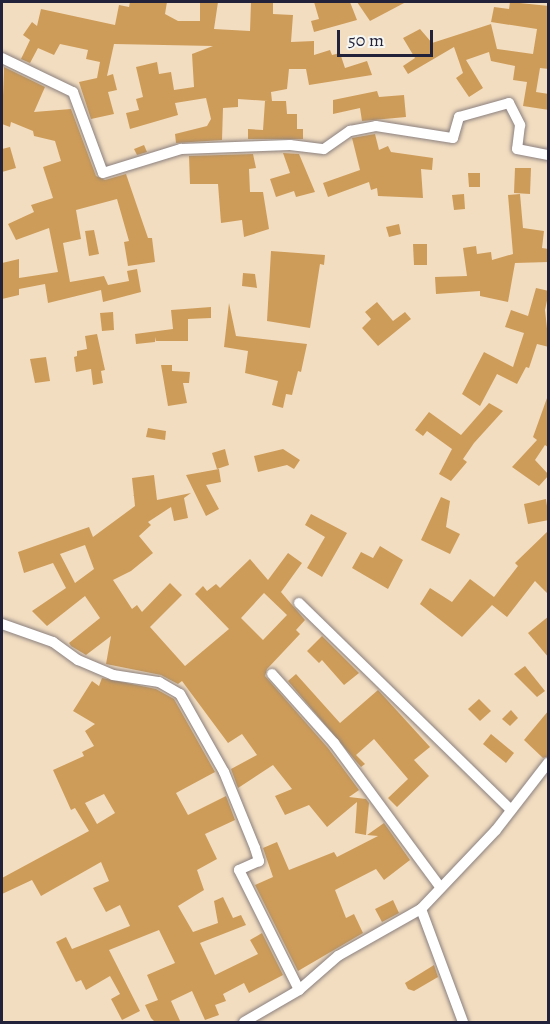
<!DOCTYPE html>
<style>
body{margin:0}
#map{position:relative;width:550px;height:1024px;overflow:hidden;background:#f3ddc1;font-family:Alegreya,serif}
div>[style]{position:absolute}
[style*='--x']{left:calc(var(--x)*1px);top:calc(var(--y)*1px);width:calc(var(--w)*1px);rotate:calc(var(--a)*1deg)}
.building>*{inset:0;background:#ce9c59}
.roads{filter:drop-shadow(0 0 2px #8a807e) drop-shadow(0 0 2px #8a807e)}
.street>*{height:10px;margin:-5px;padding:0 5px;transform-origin:5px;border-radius:5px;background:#fff}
span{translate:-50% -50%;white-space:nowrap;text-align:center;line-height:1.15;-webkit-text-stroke:4.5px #f6f6f2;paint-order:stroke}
.frame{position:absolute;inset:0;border:3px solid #22223b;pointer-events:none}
.scale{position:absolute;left:337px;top:30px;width:96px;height:27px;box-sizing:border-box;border:3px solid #22223b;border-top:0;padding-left:8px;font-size:18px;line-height:21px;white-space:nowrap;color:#22223b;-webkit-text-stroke:4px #f6f6f2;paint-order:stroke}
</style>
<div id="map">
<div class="building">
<div style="clip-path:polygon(130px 2px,167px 2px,165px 14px,178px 21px,200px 21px,200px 2px,218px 2px,214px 29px,250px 31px,251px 2px,273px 2px,273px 14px,293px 15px,291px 42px,314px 41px,314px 55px,330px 50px,332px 55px,340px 53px,345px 68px,367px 61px,372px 75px,309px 85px,306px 69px,289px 69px,287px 89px,271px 92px,272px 101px,286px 101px,287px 114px,297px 114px,297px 129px,303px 129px,303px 139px,248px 139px,248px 129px,263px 130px,265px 101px,268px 101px,238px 99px,238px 107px,223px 108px,222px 140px,176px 143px,175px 134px,207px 126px,211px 119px,206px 98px,175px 103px,178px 115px,130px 129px,126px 113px,139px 110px,136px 99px,143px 97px,136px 67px,157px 62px,159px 74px,171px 72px,174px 90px,194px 87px,192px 54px,213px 46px,114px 44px,107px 76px,113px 74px,117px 90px,108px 92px,114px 114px,91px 119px,79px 82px,97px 78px,100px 62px,86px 59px,88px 50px,60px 44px,54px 55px,38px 48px,30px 63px,21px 59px,30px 40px,23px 35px,32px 22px,37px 26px,41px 9px,115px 25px,119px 5px,129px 7px)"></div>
<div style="clip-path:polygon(314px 2px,350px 2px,357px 20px,314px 32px,311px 21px,319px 19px)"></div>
<div style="clip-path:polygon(357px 2px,406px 2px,370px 21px)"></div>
<div style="clip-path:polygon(510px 2px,549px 6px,549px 69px,540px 68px,536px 92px,549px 94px,549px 110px,523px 106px,527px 82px,513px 80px,515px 66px,491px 61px,489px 52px,466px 60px,483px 88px,469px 97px,456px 78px,463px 73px,454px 47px,408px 74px,403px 66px,415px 58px,403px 38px,420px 29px,432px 43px,491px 24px,497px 49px,533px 54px,537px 29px,491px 22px,494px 7px,509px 9px)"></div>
<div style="clip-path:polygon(4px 67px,45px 87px,34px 112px,71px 109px,96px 176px,105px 180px,126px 174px,148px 238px,152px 238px,155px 262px,128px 266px,124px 242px,129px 241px,117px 199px,76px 210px,81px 239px,63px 243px,70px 282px,104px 276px,108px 285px,129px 281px,127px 271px,137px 269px,141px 292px,103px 302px,101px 290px,48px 303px,45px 284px,19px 289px,19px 295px,2px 299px,2px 263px,19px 259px,19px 278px,58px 272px,49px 228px,16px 240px,8px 224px,34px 212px,31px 205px,53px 198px,43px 167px,61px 161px,55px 141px,34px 136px,33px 131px,11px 122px,10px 127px,2px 124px)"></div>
<div style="clip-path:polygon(377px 91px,379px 97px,404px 95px,406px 117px,362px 121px,360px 108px,333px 114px,333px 100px)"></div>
<div style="clip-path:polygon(375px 134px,379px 150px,388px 146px,391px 152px,433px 158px,432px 170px,421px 169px,423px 198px,378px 196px,377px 188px,371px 190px,369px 182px,328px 197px,323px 183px,360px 170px,352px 138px)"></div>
<div style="clip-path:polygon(144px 145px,147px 152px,137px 155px,134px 149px)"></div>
<div style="clip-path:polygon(10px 147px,16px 168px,2px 172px,2px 149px)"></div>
<div style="clip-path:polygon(283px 153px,299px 154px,315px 192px,296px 197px,294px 191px,276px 197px,270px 179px,290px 173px)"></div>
<div style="clip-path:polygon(253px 154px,256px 168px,249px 169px,250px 192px,263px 192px,269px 229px,244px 237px,242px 220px,221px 223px,218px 184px,190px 184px,189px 156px)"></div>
<div style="clip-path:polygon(515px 168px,531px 168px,530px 194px,514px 193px)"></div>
<div style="clip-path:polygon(468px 173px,480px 173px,480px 187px,469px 187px)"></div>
<div style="clip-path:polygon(464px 194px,465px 209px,454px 210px,452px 195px)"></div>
<div style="clip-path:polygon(520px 194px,523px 228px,544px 231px,542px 248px,549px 249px,549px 262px,515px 263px,508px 302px,480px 296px,480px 291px,436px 294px,435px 277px,467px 276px,463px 248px,476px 246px,477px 254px,491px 252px,492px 260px,513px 254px,508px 195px)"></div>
<div style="clip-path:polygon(399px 224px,401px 234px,389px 237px,386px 227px)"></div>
<div style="clip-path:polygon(94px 230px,99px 254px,89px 256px,85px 231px)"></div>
<div style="clip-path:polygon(413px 244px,427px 244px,427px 265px,414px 265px)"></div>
<div style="clip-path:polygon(271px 251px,325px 255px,324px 265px,320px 264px,310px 328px,267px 321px)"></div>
<div style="clip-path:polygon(243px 273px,255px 274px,257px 288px,242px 286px)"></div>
<div style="clip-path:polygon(536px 288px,549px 291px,545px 310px,549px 347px,537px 344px,529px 368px,526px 367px,517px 384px,497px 374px,480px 406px,462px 394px,484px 352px,513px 367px,524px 333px,505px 327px,511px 310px,528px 316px)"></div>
<div style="clip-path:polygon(377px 302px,393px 321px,405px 312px,411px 319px,378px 346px,362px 328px,371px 319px,365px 312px)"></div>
<div style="clip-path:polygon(229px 303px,236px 336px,307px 344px,301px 372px,298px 371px,292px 395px,286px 394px,283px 408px,272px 405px,278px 381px,245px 373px,248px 351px,224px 347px)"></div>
<div style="clip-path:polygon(211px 307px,211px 318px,188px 319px,188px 341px,156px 341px,156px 337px,155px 342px,136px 344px,135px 334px,173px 329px,171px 310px)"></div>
<div style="clip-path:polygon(113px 312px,114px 330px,102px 331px,100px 313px)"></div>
<div style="clip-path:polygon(97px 334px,105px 370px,101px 371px,103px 383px,93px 385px,91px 369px,76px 372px,74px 357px,77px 356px,77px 351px,87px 349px,85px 336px)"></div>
<div style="clip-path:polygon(46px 357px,50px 381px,35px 383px,30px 359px)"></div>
<div style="clip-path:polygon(161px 365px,172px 365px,172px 371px,190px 372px,189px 383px,183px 383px,187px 403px,168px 406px)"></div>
<div style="clip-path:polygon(547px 398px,549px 448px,545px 445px,535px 460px,549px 475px,539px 486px,512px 467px,537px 440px,533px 437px)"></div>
<div style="clip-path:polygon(489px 403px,503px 411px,474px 443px,463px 459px,467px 462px,451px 481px,439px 474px,452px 449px,427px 431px,423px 436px,415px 430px,429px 412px,461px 435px)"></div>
<div style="clip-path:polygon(148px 428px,166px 431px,165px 440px,146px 437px)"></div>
<div style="clip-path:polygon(225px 449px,229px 465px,217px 469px,212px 453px)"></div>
<div style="clip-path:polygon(283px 449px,300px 460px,294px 469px,287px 465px,258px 472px,254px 456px)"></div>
<div style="clip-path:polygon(219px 469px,221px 482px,206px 485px,219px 509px,206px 516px,186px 475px)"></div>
<div style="clip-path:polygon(evenodd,154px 475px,157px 500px,191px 493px,184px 498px,188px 518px,174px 521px,171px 507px,148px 522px,151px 525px,139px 536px,153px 553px,131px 571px,113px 580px,132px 609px,137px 605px,142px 612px,170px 583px,182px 595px,150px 627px,185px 666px,229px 629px,195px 594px,203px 586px,207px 591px,216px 584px,220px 588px,250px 559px,268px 580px,288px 553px,302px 563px,281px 592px,305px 620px,296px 630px,300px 634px,267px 669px,265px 676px,328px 748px,359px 790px,349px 797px,366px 799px,369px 803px,366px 835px,355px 833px,357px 802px,327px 827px,309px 805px,285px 815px,275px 796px,292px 789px,273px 765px,238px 788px,231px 769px,257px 755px,242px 734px,228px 743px,182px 681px,178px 684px,161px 675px,106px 664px,111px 636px,86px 655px,71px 646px,69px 643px,100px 618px,85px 596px,47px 626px,32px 611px,66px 588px,53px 563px,24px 573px,18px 552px,89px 527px,93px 537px,135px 506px,132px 478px,154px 475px,85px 545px,94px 569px,75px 583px,60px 554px,85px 545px,154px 475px,264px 593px,287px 615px,263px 640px,241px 618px,264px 593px)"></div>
<div style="clip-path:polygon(441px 497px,450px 501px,446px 527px,460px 534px,450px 554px,421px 540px)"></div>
<div style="clip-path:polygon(546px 499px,549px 520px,528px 524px,524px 504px)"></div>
<div style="clip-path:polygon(311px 514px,347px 533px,322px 577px,307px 568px,325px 537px,305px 525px)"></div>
<div style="clip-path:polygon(549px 530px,549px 595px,535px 581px,507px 617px,492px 605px,462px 637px,420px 604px,430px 588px,452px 602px,470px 579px,494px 597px,518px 566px,515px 563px)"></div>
<div style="clip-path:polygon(380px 546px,403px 560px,388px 589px,352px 568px,361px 552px,373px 558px)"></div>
<div style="clip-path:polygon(549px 616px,549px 658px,528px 633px)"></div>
<div style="clip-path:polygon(322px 636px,359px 673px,344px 685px,322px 660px,319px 663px,307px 651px)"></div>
<div style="clip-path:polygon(525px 666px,545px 691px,537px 697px,514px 674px)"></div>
<div style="clip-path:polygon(296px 674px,340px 723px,378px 690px,430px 747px,414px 760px,429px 776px,397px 807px,388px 798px,408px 779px,374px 739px,356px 755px,365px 764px,361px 767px,288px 681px)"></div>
<div style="clip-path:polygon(evenodd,102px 678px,156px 689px,174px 699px,215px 772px,176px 793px,188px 815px,226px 796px,235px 820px,205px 834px,217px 859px,197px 870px,204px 890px,178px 906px,193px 932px,218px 923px,214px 901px,223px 897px,233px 918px,241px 915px,246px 925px,200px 943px,215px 975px,258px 954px,250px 940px,262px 933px,283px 975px,249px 993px,244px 983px,223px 994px,226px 1001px,215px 1005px,219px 1015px,205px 1020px,192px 991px,171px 1001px,181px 1023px,156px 1023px,151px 1018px,145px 1005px,158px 1000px,147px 975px,175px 963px,159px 930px,109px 950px,140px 1011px,122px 1020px,111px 999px,120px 994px,110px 976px,86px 990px,81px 980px,76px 982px,56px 942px,66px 937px,72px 949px,130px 926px,120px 905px,106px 912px,93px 888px,109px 881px,101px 862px,41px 896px,32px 880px,2px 894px,2px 878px,89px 831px,75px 808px,71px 810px,53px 770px,84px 756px,82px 752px,94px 746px,85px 731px,95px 724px,73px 711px,92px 681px,99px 686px,102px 678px,104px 794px,115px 813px,97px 824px,85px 803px,104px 794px)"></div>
<div style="clip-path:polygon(479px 699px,491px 711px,480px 721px,468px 709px)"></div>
<div style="clip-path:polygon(511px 710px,518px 718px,510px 726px,502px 719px)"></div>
<div style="clip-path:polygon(549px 710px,549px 756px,543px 758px,524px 740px)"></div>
<div style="clip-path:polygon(491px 734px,514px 753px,506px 763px,483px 744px)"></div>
<div style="clip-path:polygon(384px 823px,410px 860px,384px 880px,376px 869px,335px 890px,346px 918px,354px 914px,363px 933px,298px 971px,255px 885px,273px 877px,263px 848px,277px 842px,289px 870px,334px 852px,337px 857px,378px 836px,367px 835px)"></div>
<div style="clip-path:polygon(393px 900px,399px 913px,382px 922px,375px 909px)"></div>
<div style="clip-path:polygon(434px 965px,438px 977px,414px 991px,408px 989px,405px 983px)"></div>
</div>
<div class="roads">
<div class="street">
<div style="--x:2;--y:58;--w:79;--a:25.6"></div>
<div style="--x:73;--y:92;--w:86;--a:69.7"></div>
<div style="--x:103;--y:173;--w:82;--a:-17.1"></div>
<div style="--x:181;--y:149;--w:109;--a:-2.1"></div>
<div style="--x:290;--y:145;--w:34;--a:7"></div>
<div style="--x:324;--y:149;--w:32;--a:-35"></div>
<div style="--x:350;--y:131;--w:26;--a:-11"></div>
<div style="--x:376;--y:126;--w:78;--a:8.9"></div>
<div style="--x:453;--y:138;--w:22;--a:-74"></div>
<div style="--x:459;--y:117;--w:52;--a:-15.6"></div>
<div style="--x:509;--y:103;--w:25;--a:63"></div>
<div style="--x:520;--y:125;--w:24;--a:97"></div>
<div style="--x:517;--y:149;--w:32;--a:11"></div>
<div style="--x:299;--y:603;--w:296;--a:44.3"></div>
<div style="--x:2;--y:624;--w:54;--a:19.4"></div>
<div style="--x:53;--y:642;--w:31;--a:36"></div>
<div style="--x:78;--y:660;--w:38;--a:23"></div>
<div style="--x:113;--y:675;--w:47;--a:8.7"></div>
<div style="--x:159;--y:682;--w:24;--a:30"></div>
<div style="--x:180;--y:694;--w:90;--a:60.6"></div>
<div style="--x:224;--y:772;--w:82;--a:67.8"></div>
<div style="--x:255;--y:848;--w:14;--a:73"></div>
<div style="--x:259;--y:861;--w:22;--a:156"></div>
<div style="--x:239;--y:870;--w:134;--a:63.4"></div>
<div style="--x:272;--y:674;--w:93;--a:48.1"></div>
<div style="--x:334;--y:743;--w:179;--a:53.6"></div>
<div style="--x:421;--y:909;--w:121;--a:69.6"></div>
<div style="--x:244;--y:1022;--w:64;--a:-30.2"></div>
<div style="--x:299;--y:990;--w:52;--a:-41.1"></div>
<div style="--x:338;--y:956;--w:95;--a:-29.5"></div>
<div style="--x:421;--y:909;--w:109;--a:-46.5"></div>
<div style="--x:496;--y:830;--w:85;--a:-52.2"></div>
</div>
</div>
<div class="frame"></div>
<div class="scale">50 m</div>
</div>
